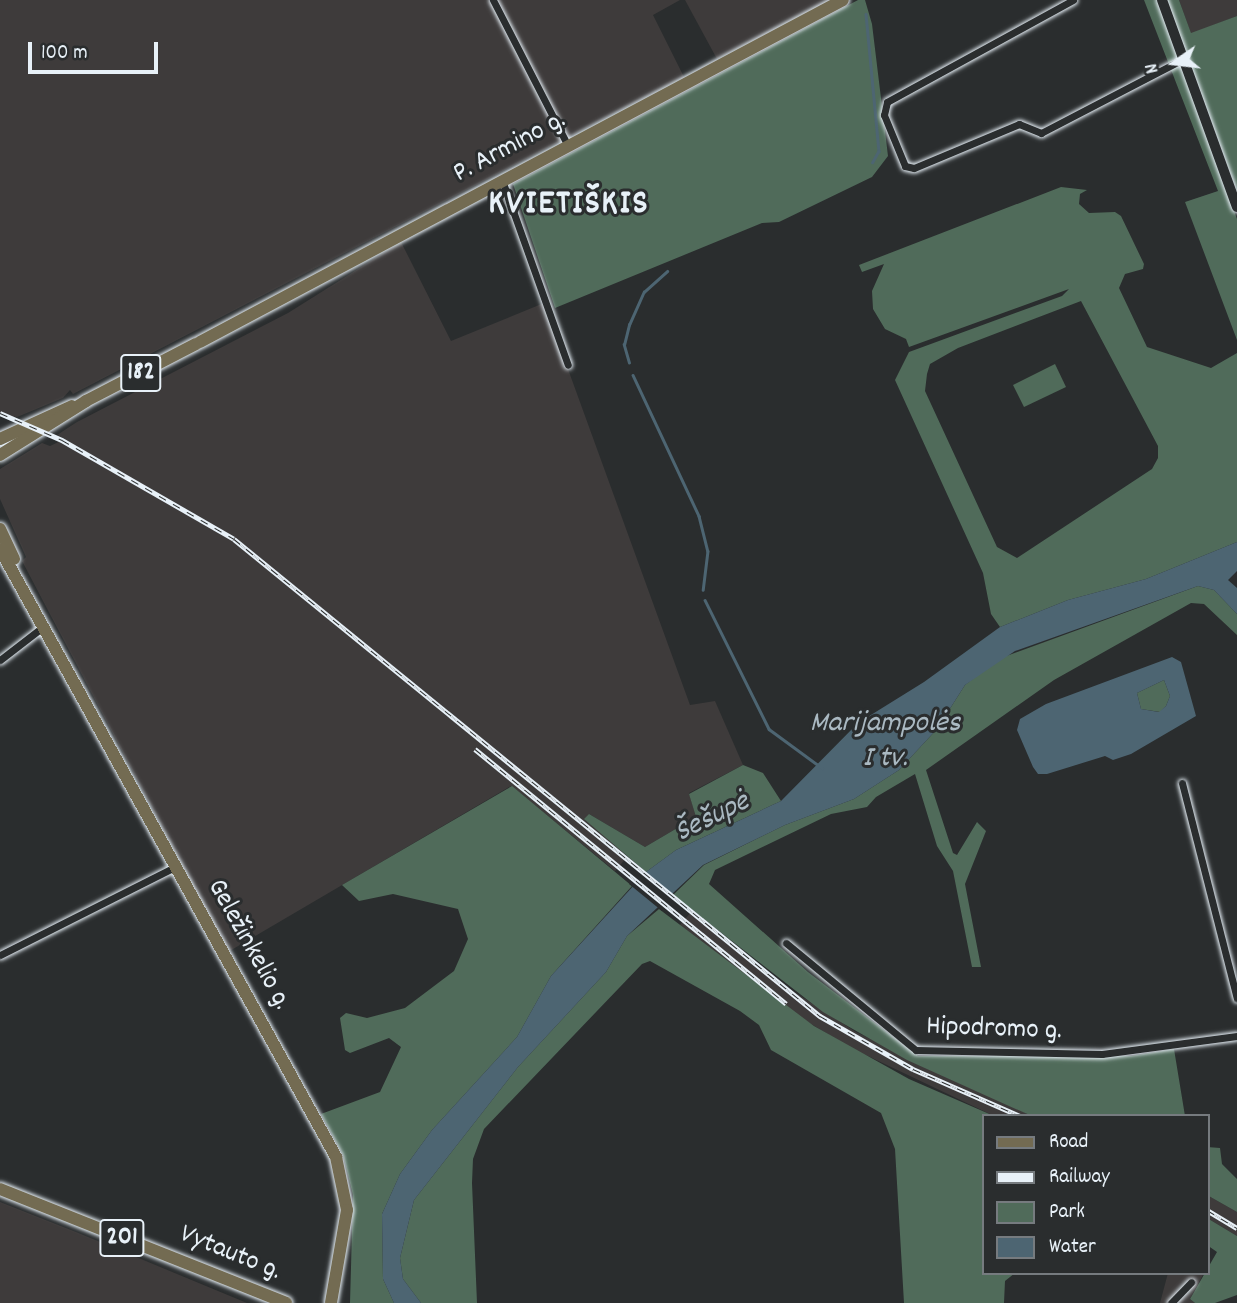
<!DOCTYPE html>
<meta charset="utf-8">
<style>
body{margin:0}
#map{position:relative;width:1237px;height:1303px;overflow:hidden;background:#2a2d2e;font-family:Dekko,sans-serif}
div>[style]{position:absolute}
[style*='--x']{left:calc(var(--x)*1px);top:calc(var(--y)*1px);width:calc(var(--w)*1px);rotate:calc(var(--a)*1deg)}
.built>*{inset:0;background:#3e3b3b}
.green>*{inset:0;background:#506b5a}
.water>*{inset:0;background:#4d6572}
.pier>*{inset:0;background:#2a2d2e}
.stream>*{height:2.5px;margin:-1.25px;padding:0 1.25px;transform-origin:1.25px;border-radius:1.25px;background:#4d6572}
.roads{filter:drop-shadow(0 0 2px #e8f1f8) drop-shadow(0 0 2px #e8f1f8)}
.minor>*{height:7px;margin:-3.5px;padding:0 3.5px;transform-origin:3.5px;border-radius:3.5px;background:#2a2d2e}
.tertiary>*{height:10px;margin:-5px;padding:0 5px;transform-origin:5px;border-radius:5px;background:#2a2d2e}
.primary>*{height:12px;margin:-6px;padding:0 6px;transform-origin:6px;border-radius:6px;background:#736b52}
.rail>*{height:5px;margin-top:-2.5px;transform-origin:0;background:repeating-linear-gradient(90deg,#2a2d2e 0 8px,#e8f1f8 0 16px);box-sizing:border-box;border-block:2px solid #e8f1f8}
span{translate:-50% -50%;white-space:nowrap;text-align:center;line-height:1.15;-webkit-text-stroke:6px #2a2d2e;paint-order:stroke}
.shield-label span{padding:2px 5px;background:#2a2d2e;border:2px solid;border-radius:5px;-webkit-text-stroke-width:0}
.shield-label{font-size:26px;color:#e8f1f8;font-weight:700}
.street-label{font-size:28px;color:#e8f1f8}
.water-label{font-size:30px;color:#aab9c2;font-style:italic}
.district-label{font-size:35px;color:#e8f1f8;font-weight:700;letter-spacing:2px}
.legend{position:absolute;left:982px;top:1114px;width:228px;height:161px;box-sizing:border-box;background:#2a2d2e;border:2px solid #767b7f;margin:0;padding:9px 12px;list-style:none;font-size:21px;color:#e8f1f8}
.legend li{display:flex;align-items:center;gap:14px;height:35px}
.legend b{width:35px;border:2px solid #767b7f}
.north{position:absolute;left:1139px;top:28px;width:70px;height:70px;-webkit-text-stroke:5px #2a2d2e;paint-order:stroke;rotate:256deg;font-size:19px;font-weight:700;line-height:28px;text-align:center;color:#e8f1f8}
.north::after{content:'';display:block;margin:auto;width:24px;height:32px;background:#e8f1f8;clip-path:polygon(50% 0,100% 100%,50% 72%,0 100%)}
.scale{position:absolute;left:28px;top:42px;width:130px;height:32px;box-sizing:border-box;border:4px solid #e8f1f8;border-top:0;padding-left:9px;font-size:21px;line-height:24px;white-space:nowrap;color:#e8f1f8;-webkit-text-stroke:5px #2a2d2e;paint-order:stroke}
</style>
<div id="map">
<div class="built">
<div style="clip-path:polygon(0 0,680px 0,653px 15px,684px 77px,73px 394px,70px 390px,63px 398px,17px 417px,0 415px)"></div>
<div style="clip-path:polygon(685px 0,830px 0,717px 59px)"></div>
<div style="clip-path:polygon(1179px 0,1237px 0,1237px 16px,1191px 34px)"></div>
<div style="clip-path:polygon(401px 242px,451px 341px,544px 303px,690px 705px,715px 701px,743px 765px,689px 793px,696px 817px,645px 847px,589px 814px,627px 857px,615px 871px,511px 786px,228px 952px,22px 561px,26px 557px,0 499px,0 469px,42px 443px,50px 446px,65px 439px,57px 435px,77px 422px,288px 313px)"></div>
<div style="clip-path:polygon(692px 911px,793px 991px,856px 1032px,1032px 1116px,994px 1116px,849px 1047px,780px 1005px,679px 926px)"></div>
<div style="clip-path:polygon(1207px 1195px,1237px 1212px,1237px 1236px,1207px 1218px)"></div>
<div style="clip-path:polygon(0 1202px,76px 1232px,247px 1303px,0 1303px)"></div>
<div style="clip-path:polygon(1168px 1273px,1204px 1273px,1190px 1299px,1195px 1303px,1160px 1303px)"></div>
</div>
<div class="green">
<div style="clip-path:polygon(858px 0,865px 0,872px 24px,888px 156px,872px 177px,779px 222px,762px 223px,555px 308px,513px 184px)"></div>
<div style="clip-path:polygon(1144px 0,1157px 0,1237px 219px,1237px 340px,1185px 202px,1218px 191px)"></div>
<div style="clip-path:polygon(1167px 0,1179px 0,1191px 33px,1237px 16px,1237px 191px)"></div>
<div style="clip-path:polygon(evenodd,1061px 187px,1087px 190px,1080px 194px,1079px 204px,1089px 213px,1115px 212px,1121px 216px,1144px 264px,1143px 269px,1125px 274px,1119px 288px,1147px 347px,1211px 368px,1237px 353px,1237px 542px,1146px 579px,1068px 600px,1000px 627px,991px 614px,983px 573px,895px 380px,909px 352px,1062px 296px,1069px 289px,909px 347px,906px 339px,885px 329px,873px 309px,872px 291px,884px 264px,862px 272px,859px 265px,1061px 187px,1081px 301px,1158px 446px,1158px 458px,1152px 469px,1017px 558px,997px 547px,925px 391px,927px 374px,930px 364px,958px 348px,1081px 301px)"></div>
<div style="clip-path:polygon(1055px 364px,1066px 387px,1024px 407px,1013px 385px)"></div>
<div style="clip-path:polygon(1198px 586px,1214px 590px,1237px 614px,1237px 635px,1204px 604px,1191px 603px,1054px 680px,926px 770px,953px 853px,957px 855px,977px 822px,986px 831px,965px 884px,981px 967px,972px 967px,953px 871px,937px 846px,915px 774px,876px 797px,867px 807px,831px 814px,715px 870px,709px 884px,808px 972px,918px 1056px,1131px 1056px,1174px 1049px,1185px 1116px,1032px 1116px,1009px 1106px,907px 1060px,823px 1012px,673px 895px,704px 865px,785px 825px,854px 799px,899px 770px,937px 729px,965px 685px,998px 659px)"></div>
<div style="clip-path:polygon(1164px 680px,1170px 696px,1166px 706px,1160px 712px,1141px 709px,1137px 693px)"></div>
<div style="clip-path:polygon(743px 765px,763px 773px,781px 801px,676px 850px,646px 872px,584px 819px,589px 814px,645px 847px,696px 817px,689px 794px)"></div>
<div style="clip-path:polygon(512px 786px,632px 886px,551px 976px,517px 1037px,432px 1130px,400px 1174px,382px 1214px,383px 1279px,394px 1303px,350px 1303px,353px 1195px,343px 1155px,321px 1114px,380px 1092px,401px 1047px,389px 1038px,350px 1053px,345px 1050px,340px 1018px,346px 1013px,367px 1018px,405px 1008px,454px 971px,468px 939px,458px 909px,393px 894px,359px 901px,342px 885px)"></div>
<div style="clip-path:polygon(659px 909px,814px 1026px,909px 1079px,994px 1116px,983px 1116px,983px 1273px,1015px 1273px,1005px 1281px,1004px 1303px,904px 1303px,895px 1149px,881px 1113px,771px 1050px,759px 1025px,740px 1011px,650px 961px,642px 964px,484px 1129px,473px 1159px,472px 1183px,477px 1303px,421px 1303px,403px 1279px,400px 1258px,414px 1200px,518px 1067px,606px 972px,627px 936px)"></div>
<div style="clip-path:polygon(1207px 1147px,1220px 1148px,1222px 1164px,1237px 1179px,1237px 1212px,1207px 1195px)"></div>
<div style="clip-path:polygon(1207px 1218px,1237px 1236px,1237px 1295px,1215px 1303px,1195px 1303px,1190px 1299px,1217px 1252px,1207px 1245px)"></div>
</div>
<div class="water">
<div style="clip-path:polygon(1237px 542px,1237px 571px,1228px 580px,1237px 588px,1237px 614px,1214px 590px,1198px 586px,1015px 651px,965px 685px,937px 729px,899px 770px,854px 799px,785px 825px,703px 865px,627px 936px,606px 972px,518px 1067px,414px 1200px,400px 1258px,403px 1279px,421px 1303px,394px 1303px,383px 1279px,382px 1214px,400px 1174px,432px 1130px,517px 1037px,551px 976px,646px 872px,676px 850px,781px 801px,858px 723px,924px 682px,1000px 627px,1068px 600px,1146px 579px)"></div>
<div style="clip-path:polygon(evenodd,1172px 657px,1181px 662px,1196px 716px,1131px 754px,1113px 760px,1105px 756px,1047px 774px,1038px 774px,1033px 767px,1017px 730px,1020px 719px,1046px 704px,1172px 657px,1164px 680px,1170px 696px,1166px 706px,1159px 712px,1141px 709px,1137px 693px,1164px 680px)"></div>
</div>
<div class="pier">
<div style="clip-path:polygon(643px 870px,675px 898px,662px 911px,629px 884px)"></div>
</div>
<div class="stream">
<div style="--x:866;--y:14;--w:138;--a:84.6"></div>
<div style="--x:879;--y:151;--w:13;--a:119"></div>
<div style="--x:629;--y:363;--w:19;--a:-106"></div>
<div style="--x:624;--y:345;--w:21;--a:-76"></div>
<div style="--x:629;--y:325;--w:36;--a:-66"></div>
<div style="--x:644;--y:292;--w:31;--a:-42"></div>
<div style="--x:633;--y:375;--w:156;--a:64.9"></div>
<div style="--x:699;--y:516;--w:36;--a:76"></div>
<div style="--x:708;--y:551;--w:39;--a:97"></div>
<div style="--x:705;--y:600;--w:144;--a:63.6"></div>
<div style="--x:769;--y:729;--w:66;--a:36.3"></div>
</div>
<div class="roads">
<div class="minor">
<div style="--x:493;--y:0;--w:164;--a:62.8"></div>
<div style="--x:1073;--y:0;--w:212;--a:151.3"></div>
<div style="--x:887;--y:102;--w:13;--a:103"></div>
<div style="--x:884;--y:115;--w:55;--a:67.6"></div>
<div style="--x:905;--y:166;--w:9;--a:13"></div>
<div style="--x:914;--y:168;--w:114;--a:-22.7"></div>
<div style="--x:1019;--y:124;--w:24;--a:22"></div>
<div style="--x:1041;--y:133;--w:160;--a:-27.5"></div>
<div style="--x:502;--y:180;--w:196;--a:70.4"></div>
<div style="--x:0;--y:660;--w:56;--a:-37.7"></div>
<div style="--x:1182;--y:783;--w:222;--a:75.7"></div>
<div style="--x:786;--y:943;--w:168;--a:39.5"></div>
<div style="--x:916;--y:1050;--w:186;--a:1.2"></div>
<div style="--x:1102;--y:1054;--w:136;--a:-7.6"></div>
<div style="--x:0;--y:955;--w:198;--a:-26.7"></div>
<div style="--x:1171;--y:1303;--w:29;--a:-46"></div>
</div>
<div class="tertiary">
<div style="--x:1162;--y:0;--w:220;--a:70.1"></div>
</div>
<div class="primary">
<div style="--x:200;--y:342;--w:728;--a:-28.01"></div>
<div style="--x:0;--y:439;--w:79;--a:-24.6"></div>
<div style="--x:0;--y:455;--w:102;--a:-32.1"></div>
<div style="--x:86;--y:401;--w:124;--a:-27.4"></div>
<div style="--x:0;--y:529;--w:33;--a:65"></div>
<div style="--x:0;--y:549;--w:695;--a:61.07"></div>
<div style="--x:336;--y:1157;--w:54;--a:78.3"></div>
<div style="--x:347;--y:1210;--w:94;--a:99.8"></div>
<div style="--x:0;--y:1189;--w:308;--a:21.7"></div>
</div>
</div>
<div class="rail">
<div style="--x:0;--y:413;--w:68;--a:23.5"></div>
<div style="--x:62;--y:440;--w:198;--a:29.9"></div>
<div style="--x:234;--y:539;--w:756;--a:39.15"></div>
<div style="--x:820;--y:1016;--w:107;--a:29.7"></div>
<div style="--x:913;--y:1069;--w:117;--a:23.7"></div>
<div style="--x:475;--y:749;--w:402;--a:39.3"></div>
<div style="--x:1207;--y:1210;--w:35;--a:31"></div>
</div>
<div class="shield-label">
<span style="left:141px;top:373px">182</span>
<span style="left:122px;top:1238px">201</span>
</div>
<div class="street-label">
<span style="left:510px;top:148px;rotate:-28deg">P. Armino g.</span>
<span style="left:248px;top:945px;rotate:61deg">Geležinkelio g.</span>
<span style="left:994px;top:1030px;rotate:2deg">Hipodromo g.</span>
<span style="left:230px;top:1254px;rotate:22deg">Vytauto g.</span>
</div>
<div class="water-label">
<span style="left:885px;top:742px">Marijampolės<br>I tv.</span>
<span style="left:713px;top:819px;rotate:-26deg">Šešupė</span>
</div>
<div class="district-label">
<span style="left:569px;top:205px">KVIETIŠKIS</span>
</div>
<ul class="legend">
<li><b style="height:9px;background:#736b52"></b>Road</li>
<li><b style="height:9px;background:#e8f1f8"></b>Railway</li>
<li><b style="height:19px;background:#506b5a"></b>Park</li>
<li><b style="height:19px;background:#4d6572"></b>Water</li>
</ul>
<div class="north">N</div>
<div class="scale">100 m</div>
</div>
